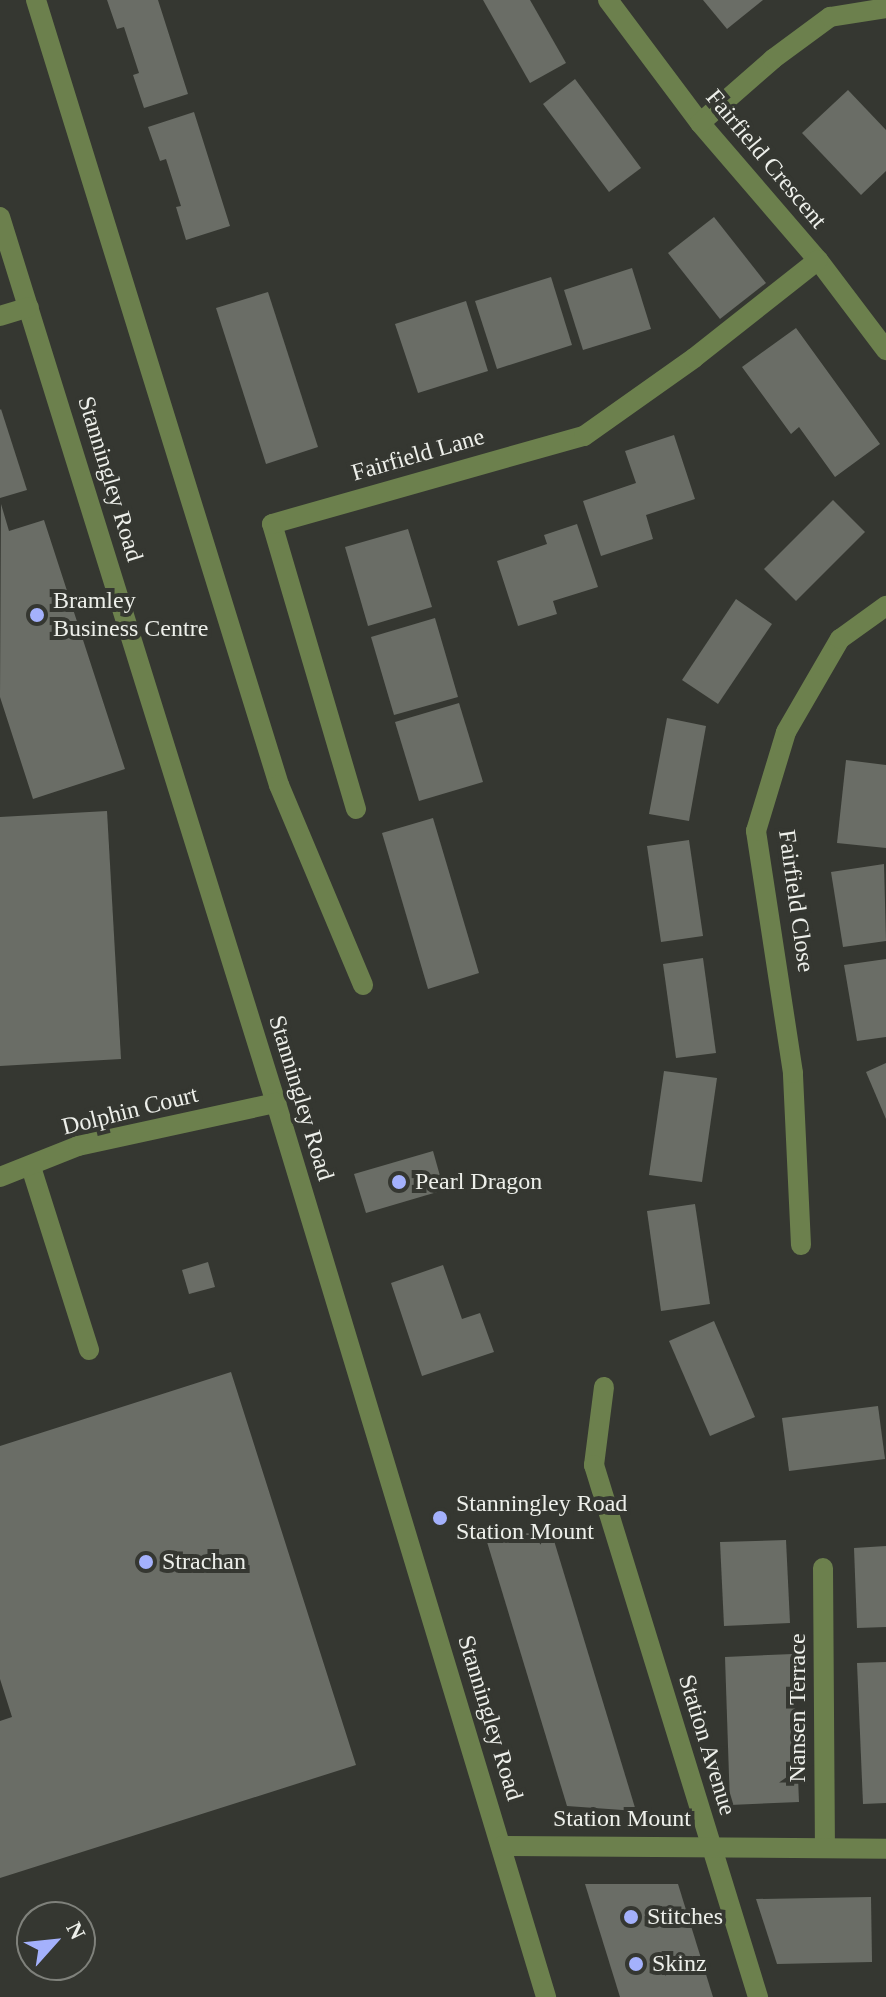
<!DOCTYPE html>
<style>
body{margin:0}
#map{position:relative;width:886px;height:1997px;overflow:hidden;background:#353731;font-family:Georgia,serif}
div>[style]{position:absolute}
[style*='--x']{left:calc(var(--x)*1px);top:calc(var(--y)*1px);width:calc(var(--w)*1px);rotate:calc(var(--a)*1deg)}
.building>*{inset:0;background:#6a6d66}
.minor>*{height:20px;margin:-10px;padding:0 10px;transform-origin:10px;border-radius:10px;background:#6c804d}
.dots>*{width:22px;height:22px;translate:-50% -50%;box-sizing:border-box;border:4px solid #353731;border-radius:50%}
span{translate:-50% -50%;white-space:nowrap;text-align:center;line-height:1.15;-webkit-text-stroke:8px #353731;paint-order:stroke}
.street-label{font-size:24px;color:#edefea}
.poi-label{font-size:24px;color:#edefea}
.left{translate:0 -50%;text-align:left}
.north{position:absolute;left:16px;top:1901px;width:80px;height:80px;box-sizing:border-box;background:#353731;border:2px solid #7f817b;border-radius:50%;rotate:63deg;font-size:22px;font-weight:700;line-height:32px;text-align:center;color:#edefea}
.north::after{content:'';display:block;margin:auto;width:28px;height:36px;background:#a4b1fc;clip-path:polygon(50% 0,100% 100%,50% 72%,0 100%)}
</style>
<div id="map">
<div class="building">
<div style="clip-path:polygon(107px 0,158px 0,188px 94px,144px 108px,133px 75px,139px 73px,124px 27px,117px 29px)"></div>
<div style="clip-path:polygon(483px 0,530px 0,566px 63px,530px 83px)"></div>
<div style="clip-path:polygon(703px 0,763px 0,727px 29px)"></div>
<div style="clip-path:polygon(575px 79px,641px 168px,609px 192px,543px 104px)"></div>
<div style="clip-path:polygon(848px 90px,886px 130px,886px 171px,861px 195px,802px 133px)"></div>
<div style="clip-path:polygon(194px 112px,230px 226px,186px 240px,176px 207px,181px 206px,166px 159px,160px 161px,148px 127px)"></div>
<div style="clip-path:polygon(714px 217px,766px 283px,720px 319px,668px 253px)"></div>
<div style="clip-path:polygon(632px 268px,651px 329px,583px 350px,564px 290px)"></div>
<div style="clip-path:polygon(551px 277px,572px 345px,497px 369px,475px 301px)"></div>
<div style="clip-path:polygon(268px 292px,318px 447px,266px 464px,216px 308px)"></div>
<div style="clip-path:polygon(466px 301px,488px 371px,418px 393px,395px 324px)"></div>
<div style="clip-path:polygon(796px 328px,880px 444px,835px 477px,799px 427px,791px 434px,742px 367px)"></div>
<div style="clip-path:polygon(1px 409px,27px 490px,0 498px,0 410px)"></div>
<div style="clip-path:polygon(674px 435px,695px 499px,646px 515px,653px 539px,601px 556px,583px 501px,636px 483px,625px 451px)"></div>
<div style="clip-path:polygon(833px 500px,865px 532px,796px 601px,764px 569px)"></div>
<div style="clip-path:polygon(1px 504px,9px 531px,44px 520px,125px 769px,33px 799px,0 697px)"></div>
<div style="clip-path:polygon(577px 524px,598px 587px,553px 601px,557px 614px,518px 626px,497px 561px,547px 544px,544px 535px)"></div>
<div style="clip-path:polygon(408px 529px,432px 607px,368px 626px,345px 547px)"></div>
<div style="clip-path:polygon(736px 599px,772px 624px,718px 704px,682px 680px)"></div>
<div style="clip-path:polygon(435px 618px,458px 697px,394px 715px,371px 637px)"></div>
<div style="clip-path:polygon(459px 703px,483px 782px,419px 801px,395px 722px)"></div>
<div style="clip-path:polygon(667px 718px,706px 726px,689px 821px,649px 814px)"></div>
<div style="clip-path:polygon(846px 760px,886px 765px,886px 848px,837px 843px)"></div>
<div style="clip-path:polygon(107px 811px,121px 1059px,0 1066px,0 817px)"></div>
<div style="clip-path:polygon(433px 818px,479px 973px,428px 989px,382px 833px)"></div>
<div style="clip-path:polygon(689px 840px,703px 936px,661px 942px,647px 846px)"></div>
<div style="clip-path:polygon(884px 864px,886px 941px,843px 947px,831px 872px)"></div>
<div style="clip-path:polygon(703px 958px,716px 1053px,676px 1058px,663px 964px)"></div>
<div style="clip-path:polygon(886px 959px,886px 1037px,857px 1041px,844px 965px)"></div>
<div style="clip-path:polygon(886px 1063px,886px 1119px,866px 1072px)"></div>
<div style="clip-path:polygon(664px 1071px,717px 1078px,702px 1182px,649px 1175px)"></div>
<div style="clip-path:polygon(433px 1151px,444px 1190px,366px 1213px,354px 1174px)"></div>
<div style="clip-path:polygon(695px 1204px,710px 1304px,661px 1311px,647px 1211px)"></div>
<div style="clip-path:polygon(208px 1262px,215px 1287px,189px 1294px,182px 1270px)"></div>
<div style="clip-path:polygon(443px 1265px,462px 1319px,480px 1313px,494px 1352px,422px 1376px,391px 1283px)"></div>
<div style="clip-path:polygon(714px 1321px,755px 1417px,710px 1436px,669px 1341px)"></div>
<div style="clip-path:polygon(231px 1372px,356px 1765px,0 1878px,0 1721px,12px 1717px,0 1679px,0 1446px)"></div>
<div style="clip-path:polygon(878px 1406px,885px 1459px,789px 1471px,782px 1418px)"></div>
<div style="clip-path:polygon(484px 1532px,552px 1534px,636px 1811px,567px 1806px)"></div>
<div style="clip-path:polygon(786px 1540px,790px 1623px,724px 1626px,720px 1542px)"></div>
<div style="clip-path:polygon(886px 1546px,886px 1627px,857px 1628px,854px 1548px)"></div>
<div style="clip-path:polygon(793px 1654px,799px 1802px,730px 1805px,725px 1657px)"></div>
<div style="clip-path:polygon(886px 1662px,886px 1803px,863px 1804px,857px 1663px)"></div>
<div style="clip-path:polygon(585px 1884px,678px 1884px,713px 1997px,620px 1997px)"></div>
<div style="clip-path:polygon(871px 1897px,872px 1962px,777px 1964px,756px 1899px)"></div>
</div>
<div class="minor">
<div style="--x:36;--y:0;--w:822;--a:72.8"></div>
<div style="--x:279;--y:785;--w:217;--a:67.2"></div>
<div style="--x:608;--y:0;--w:154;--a:53.2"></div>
<div style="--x:700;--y:123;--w:181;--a:49.3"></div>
<div style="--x:818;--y:260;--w:113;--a:52.9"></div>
<div style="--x:700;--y:123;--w:97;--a:-41.2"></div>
<div style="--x:773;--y:59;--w:71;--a:-36.4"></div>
<div style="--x:830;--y:17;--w:57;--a:-9.1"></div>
<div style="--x:0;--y:217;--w:928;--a:72.7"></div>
<div style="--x:276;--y:1103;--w:934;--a:73.19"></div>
<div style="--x:0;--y:316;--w:30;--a:-17"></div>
<div style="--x:356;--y:809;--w:297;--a:-106.4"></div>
<div style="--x:272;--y:524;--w:324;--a:-15.8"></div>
<div style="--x:584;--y:436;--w:135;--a:-35.3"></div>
<div style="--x:694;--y:358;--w:158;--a:-38.3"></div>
<div style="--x:31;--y:1167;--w:192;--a:72.4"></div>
<div style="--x:0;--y:1177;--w:84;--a:-21.7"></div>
<div style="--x:78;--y:1146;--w:203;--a:-12.3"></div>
<div style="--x:801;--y:1245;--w:172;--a:-92.7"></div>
<div style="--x:793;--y:1073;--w:245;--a:-98.7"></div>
<div style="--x:756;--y:831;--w:103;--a:-73.1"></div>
<div style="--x:786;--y:732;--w:108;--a:-59.9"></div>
<div style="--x:840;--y:639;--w:57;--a:-35.7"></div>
<div style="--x:604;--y:1387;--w:79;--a:97.3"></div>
<div style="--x:594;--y:1465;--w:557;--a:72.87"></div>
<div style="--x:823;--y:1568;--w:280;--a:89.6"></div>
<div style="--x:502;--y:1846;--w:384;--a:0.4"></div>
</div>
<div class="dots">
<div style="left:37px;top:615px;background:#a4b1fc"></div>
<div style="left:399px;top:1182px;background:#a4b1fc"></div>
<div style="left:440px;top:1518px;background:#a4b1fc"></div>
<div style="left:146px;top:1562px;background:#a4b1fc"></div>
<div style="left:631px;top:1917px;background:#a4b1fc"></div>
<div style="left:636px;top:1964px;background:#a4b1fc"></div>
</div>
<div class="street-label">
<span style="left:766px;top:159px;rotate:50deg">Fairfield Crescent</span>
<span style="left:418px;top:455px;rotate:-16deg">Fairfield Lane</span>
<span style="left:110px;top:479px;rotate:73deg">Stanningley Road</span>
<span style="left:796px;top:901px;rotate:82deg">Fairfield Close</span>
<span style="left:301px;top:1098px;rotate:73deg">Stanningley Road</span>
<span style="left:130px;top:1111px;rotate:-14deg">Dolphin Court</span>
<span style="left:798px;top:1708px;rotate:-90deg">Nansen Terrace</span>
<span style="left:490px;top:1718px;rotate:73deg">Stanningley Road</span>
<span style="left:707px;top:1745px;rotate:73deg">Station Avenue</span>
<span style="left:622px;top:1819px">Station Mount</span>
</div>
<div class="poi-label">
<span class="left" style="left:53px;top:615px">Bramley<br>Business Centre</span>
<span class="left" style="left:415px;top:1182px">Pearl Dragon</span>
<span class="left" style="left:456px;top:1518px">Stanningley Road<br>Station Mount</span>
<span class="left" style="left:162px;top:1562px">Strachan</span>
<span class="left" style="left:647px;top:1917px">Stitches</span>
<span class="left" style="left:652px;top:1964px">Skinz</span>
</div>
<div class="north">N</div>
</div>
